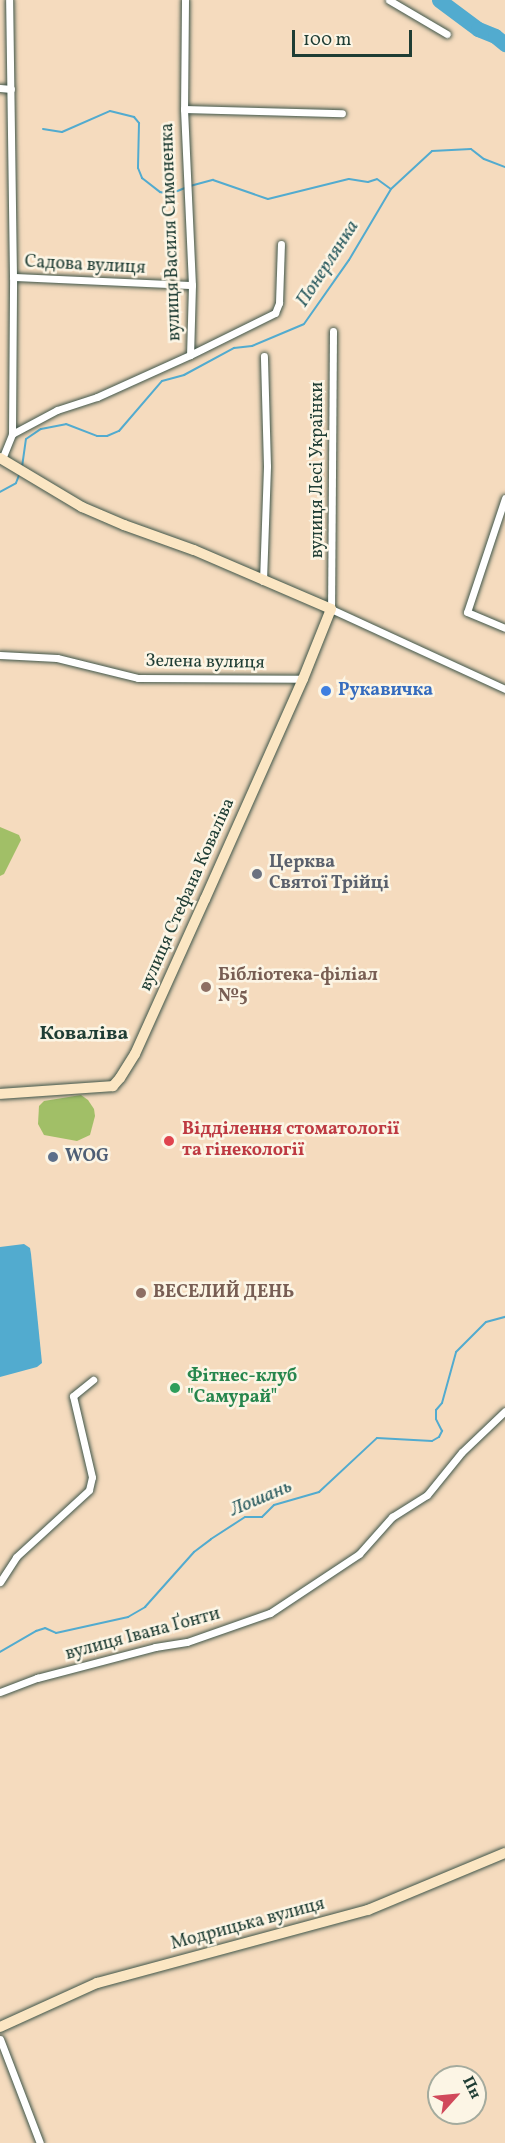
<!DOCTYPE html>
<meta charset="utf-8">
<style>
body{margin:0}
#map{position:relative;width:505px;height:2143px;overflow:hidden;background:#f5dbbe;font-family:Vollkorn,serif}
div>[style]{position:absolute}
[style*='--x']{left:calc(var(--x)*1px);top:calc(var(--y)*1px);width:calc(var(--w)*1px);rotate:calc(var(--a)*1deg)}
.green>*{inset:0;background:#a1bf67}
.water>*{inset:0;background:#52abcf}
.stream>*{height:2px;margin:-1px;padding:0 1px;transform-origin:1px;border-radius:1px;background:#52abcf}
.river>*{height:15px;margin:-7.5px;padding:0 7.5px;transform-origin:7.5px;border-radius:7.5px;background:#52abcf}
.roads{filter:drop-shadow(0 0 2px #3f5549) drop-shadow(0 0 2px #3f5549)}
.street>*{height:7px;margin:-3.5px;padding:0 3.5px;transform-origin:3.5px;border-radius:3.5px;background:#fff}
.secondary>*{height:10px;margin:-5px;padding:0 5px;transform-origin:5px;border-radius:5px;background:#fbe6c3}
.dots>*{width:16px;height:16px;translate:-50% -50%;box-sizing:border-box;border:3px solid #fcf5e5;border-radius:50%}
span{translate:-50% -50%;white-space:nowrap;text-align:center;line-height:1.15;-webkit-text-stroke:5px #fcf5e5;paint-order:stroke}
.street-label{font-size:18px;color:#1f3d34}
.shop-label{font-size:18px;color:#366cbe;font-weight:700}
.left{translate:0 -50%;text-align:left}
.worship-label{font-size:18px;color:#5b616d;font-weight:700}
.education-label{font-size:18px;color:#785e54;font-weight:700}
.health-label{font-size:18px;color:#be3a42;font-weight:700}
.service-label{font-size:18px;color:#4e5e75;font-weight:700}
.leisure-label{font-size:18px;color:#27864d;font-weight:700}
.water-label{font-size:20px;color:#2e5e62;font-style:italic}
.neighbourhood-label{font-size:20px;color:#1f3d34;font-weight:700}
.north{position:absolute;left:427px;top:2065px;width:60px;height:60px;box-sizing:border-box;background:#fcf5e5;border:2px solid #a4ab9e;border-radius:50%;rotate:63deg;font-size:16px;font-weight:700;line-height:24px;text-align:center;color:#1f3d34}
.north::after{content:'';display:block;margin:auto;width:21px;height:27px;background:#d1495b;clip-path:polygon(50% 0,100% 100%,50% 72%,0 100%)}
.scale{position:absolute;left:292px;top:30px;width:120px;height:27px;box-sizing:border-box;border:3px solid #1f3d34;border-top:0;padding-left:8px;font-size:18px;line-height:21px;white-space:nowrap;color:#1f3d34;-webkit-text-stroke:4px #fcf5e5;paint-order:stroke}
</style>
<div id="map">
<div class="green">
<div style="clip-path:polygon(0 827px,19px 835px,21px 840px,4px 874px,0 876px)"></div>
<div style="clip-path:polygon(81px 1095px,88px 1100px,94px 1109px,95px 1116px,90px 1135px,77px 1141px,44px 1135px,38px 1124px,39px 1106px,44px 1101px)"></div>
</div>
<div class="water">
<div style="clip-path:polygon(24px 1244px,30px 1248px,31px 1254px,42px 1363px,37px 1367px,0 1377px,0 1247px)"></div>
</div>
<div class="stream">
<div style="--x:43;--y:129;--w:19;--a:9"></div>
<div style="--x:62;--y:132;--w:52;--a:-23.6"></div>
<div style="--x:110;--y:111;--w:25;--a:14"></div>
<div style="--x:134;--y:117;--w:8;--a:50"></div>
<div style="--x:139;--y:123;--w:45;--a:91.3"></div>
<div style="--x:138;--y:168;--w:11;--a:68"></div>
<div style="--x:142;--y:178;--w:23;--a:38"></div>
<div style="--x:160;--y:192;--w:10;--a:11"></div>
<div style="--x:170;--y:194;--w:16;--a:-22"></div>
<div style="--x:190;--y:186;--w:24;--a:-15"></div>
<div style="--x:213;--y:180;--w:58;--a:19.1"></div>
<div style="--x:268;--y:199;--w:83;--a:-13.9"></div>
<div style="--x:349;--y:179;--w:19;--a:9"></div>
<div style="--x:368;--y:182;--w:9;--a:-18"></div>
<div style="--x:377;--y:179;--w:17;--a:36"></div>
<div style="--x:22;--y:467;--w:28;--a:-82"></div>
<div style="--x:26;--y:439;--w:18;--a:-34"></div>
<div style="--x:41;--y:429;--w:25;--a:-11"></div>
<div style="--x:66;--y:424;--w:33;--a:21"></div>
<div style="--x:97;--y:436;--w:10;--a:0"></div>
<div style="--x:107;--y:436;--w:13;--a:-23"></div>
<div style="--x:119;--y:431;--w:66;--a:-49.3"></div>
<div style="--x:162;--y:381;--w:23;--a:-15"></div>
<div style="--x:184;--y:375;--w:57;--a:-28.4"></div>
<div style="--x:234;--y:348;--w:18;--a:-6"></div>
<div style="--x:252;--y:346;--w:56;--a:-22.9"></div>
<div style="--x:304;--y:324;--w:78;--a:-54.9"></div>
<div style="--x:349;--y:260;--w:82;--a:-59.4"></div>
<div style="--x:391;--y:189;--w:56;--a:-42.8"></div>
<div style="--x:432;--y:151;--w:39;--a:-3"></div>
<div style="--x:471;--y:149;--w:16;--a:38"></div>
<div style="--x:484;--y:159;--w:22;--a:21"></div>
<div style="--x:0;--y:492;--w:18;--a:-29"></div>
<div style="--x:16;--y:483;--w:9;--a:-69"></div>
<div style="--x:0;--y:1652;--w:42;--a:-30.3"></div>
<div style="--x:36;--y:1631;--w:9;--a:-18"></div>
<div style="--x:45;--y:1628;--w:12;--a:24"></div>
<div style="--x:56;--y:1633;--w:74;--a:-12.5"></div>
<div style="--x:128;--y:1617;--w:20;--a:-30"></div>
<div style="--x:145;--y:1607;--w:74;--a:-48.3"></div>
<div style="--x:194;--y:1552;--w:21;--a:-37"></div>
<div style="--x:211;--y:1539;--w:40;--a:-32.9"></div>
<div style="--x:245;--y:1517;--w:17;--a:0"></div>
<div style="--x:262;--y:1517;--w:17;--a:-45"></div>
<div style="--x:274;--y:1505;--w:47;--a:-16.1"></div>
<div style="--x:319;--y:1492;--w:79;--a:-43"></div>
<div style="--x:377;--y:1438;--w:55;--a:3.1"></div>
<div style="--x:432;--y:1441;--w:8;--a:-30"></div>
<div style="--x:439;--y:1437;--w:7;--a:-63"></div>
<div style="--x:442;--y:1431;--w:13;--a:-117"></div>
<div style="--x:436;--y:1419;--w:9;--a:-90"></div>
<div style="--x:436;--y:1410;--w:9;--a:-49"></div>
<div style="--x:442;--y:1403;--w:53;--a:-74.6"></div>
<div style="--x:456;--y:1352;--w:42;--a:-45"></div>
<div style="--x:486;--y:1322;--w:20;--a:-15"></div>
</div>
<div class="river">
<div style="--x:439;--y:0;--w:49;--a:36.6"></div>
<div style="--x:478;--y:29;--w:18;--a:22"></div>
<div style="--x:495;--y:36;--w:13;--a:39"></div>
</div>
<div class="roads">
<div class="street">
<div style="--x:185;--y:0;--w:109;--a:90.5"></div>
<div style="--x:184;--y:109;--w:176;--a:87.4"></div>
<div style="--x:192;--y:285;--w:70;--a:91.6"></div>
<div style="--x:389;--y:0;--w:67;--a:30.4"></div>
<div style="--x:0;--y:88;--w:11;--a:5"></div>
<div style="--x:184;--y:109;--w:158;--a:1.5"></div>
<div style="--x:13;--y:277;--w:179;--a:2.6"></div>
<div style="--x:333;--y:331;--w:278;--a:90.4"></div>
<div style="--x:331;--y:609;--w:192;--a:24.7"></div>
<div style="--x:12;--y:434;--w:51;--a:-28.1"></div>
<div style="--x:57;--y:410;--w:42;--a:-18"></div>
<div style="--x:97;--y:397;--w:102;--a:-24.3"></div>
<div style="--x:190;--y:355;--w:95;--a:-26.3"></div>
<div style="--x:275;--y:313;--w:11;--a:-68"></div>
<div style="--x:279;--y:303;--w:59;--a:-88.1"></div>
<div style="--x:2;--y:459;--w:27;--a:-68"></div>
<div style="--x:12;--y:434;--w:157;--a:-89.6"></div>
<div style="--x:13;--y:277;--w:277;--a:-90.8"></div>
<div style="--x:505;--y:498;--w:120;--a:108.4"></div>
<div style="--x:467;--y:612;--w:41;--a:22.8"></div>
<div style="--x:263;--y:581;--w:115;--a:-88"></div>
<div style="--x:267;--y:466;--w:110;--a:-91.6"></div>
<div style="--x:0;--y:655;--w:57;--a:3"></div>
<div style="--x:57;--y:658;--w:83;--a:13.9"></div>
<div style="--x:138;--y:678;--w:165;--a:0.3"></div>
<div style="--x:0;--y:1582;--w:30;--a:-57"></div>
<div style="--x:16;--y:1557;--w:99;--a:-42.5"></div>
<div style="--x:89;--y:1490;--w:13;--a:-77"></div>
<div style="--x:92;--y:1477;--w:83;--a:-103.2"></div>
<div style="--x:73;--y:1396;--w:26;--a:-39"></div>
<div style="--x:0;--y:1692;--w:40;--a:-21"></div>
<div style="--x:37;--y:1678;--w:122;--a:-14.7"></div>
<div style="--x:155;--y:1647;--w:32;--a:-9"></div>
<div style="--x:187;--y:1642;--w:88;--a:-19.3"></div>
<div style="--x:270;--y:1613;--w:107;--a:-33.5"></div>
<div style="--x:359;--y:1554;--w:50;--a:-48.3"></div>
<div style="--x:392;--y:1517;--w:41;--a:-32.2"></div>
<div style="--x:427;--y:1495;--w:55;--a:-50.9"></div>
<div style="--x:462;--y:1452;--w:59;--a:-43.6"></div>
<div style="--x:0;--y:2039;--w:111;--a:69"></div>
</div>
<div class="secondary">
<div style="--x:0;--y:458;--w:96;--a:30.9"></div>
<div style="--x:82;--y:507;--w:46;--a:23.2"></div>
<div style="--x:124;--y:525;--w:74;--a:19.7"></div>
<div style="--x:194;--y:550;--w:149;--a:23.3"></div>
<div style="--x:331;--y:609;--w:75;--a:111.8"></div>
<div style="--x:303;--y:679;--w:241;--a:114"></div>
<div style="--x:205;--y:899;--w:170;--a:114.3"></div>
<div style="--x:135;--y:1054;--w:28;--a:122"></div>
<div style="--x:120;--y:1078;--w:11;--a:131"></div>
<div style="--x:113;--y:1086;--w:113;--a:176"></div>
<div style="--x:0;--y:2027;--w:107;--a:-24.4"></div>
<div style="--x:97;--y:1983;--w:281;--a:-15.1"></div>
<div style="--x:368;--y:1910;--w:148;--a:-22.6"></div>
</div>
</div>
<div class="dots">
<div style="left:326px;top:691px;background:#3f7fe0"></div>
<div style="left:257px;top:874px;background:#6b7280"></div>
<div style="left:206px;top:987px;background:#8d6e63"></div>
<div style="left:169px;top:1141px;background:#e0444e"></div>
<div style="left:53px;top:1157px;background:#5c6f8a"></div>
<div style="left:141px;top:1293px;background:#8d6e63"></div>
<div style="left:175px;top:1388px;background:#2e9e5b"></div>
</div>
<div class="street-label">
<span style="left:172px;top:232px;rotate:-92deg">вулиця Василя Симоненка</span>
<span style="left:85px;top:266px;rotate:3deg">Садова вулиця</span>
<span style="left:318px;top:470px;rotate:-90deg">вулиця Лесі Українки</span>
<span style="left:205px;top:663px;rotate:1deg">Зелена вулиця</span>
<span style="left:188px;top:895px;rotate:-66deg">вулиця Стефана Коваліва</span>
<span style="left:143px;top:1635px;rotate:-15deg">вулиця Івана Ґонти</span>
<span style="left:248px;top:1925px;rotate:-15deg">Модрицька вулиця</span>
</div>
<div class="shop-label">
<span class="left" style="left:338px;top:691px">Рукавичка</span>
</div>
<div class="worship-label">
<span class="left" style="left:269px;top:874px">Церква<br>Святої Трійці</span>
</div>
<div class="education-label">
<span class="left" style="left:218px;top:987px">Бібліотека-філіал<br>№5</span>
<span class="left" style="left:153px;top:1293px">ВЕСЕЛИЙ ДЕНЬ</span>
</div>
<div class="health-label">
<span class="left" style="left:182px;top:1141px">Відділення стоматології<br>та гінекології</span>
</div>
<div class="service-label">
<span class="left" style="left:65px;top:1157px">WOG</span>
</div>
<div class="leisure-label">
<span class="left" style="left:187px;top:1388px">Фітнес-клуб<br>"Самурай"</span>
</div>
<div class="water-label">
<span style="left:328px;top:264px;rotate:-57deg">Понерлянка</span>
<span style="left:261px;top:1499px;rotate:-23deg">Лошань</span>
</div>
<div class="neighbourhood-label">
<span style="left:84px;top:1034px">Коваліва</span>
</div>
<div class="north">Пн</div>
<div class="scale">100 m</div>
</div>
